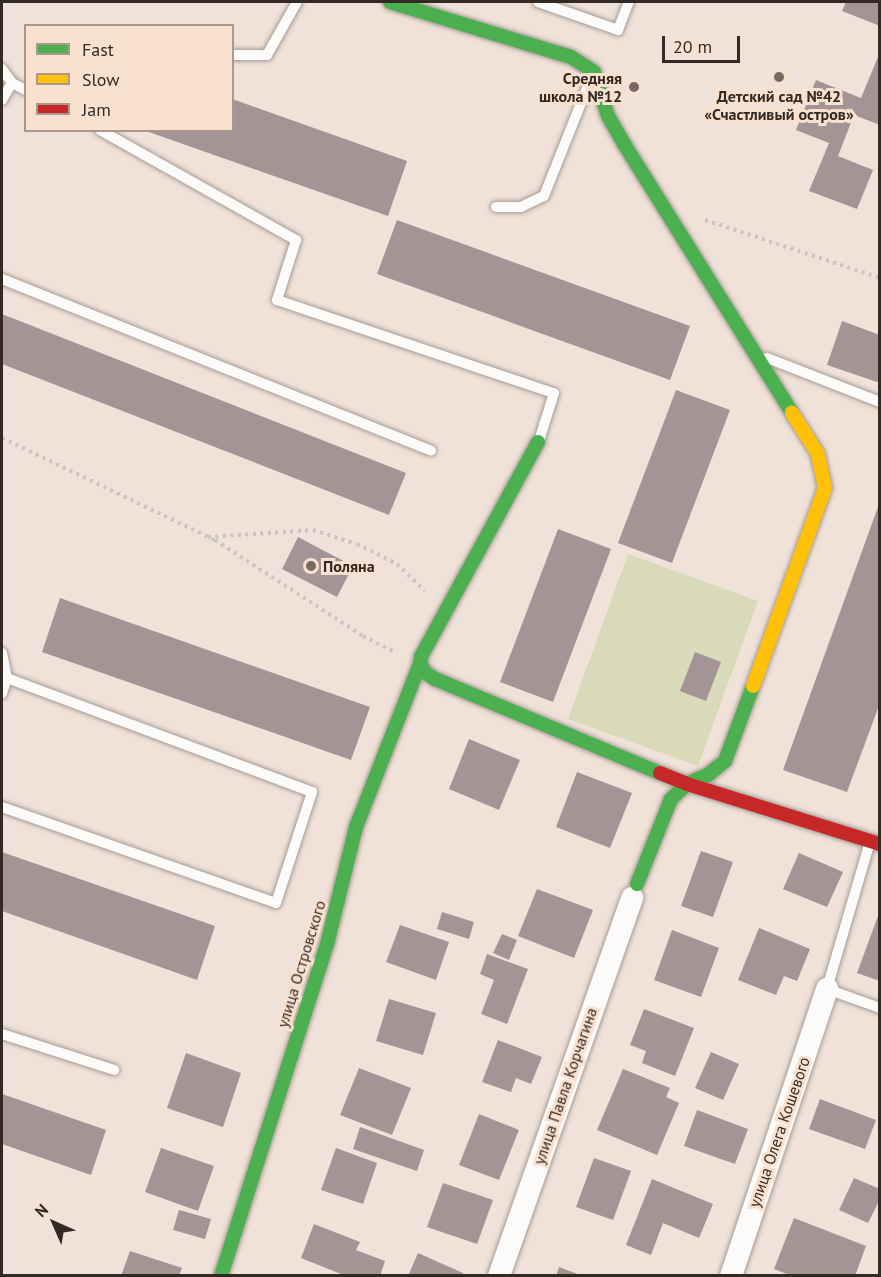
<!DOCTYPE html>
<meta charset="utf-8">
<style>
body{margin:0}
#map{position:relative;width:881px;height:1277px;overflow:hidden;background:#f0e2d9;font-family:"PT Sans",sans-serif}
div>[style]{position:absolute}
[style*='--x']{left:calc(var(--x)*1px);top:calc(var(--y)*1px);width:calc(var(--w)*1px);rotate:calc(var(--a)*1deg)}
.green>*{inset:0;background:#d8dab9}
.building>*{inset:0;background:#a49496}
.path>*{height:4px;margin-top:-2px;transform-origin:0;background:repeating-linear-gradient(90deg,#cbc5c2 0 3px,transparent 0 7.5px)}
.roads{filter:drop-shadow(0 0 2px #a69c95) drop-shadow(0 0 2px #a69c95)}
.lane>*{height:10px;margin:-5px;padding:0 5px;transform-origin:5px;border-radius:5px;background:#fdfbf9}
.street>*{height:22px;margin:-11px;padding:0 11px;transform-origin:11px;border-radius:11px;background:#fdfbf9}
.fast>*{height:14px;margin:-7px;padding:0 7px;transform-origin:7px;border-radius:7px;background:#4caf50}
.slow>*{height:14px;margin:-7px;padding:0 7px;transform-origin:7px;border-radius:7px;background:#ffc107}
.jam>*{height:14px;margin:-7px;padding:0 7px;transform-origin:7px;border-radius:7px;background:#c62828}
.dots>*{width:16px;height:16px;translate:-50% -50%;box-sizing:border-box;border:3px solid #f9e1d0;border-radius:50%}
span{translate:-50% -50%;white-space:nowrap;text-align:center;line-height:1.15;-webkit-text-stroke:6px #f9e1d0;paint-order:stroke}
.poi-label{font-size:16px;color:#322a23;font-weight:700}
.right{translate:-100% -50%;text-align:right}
.left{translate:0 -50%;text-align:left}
.street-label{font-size:16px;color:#322a23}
.frame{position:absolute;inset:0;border:3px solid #322a23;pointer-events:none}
.legend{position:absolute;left:24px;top:24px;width:210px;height:108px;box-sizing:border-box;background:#f9e1d0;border:2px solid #a9988b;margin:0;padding:8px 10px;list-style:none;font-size:18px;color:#322a23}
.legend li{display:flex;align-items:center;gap:12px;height:30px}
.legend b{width:30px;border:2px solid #a9988b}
.north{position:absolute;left:24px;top:1193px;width:60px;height:60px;-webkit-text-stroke:4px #f9e1d0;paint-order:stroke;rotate:315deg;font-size:16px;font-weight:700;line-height:24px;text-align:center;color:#322a23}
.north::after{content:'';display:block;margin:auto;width:21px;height:27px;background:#322a23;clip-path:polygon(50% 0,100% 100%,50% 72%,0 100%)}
.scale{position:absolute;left:662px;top:36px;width:78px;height:27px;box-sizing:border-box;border:3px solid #322a23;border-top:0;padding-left:8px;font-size:18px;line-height:21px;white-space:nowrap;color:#322a23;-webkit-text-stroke:4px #f9e1d0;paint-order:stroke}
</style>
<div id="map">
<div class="green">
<div style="clip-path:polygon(628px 554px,758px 601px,698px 766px,568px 719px)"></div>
</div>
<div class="building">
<div style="clip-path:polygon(846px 2px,880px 2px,880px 26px,842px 11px)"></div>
<div style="clip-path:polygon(880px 52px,880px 125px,854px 115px,838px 156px,873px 170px,857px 209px,809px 191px,829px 143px,796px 130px,816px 80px,861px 98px)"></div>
<div style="clip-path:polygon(232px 99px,407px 161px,388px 216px,146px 131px,232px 130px)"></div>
<div style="clip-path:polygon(397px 220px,690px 326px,670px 380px,377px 274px)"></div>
<div style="clip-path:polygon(2px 314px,406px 473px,389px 515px,2px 364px)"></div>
<div style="clip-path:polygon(842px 321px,880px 335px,880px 383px,827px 365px)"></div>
<div style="clip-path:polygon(676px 390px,730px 410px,672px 563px,618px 543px)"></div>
<div style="clip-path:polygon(879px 504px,880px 703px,847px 792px,783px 770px)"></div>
<div style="clip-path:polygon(558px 529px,611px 549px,553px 702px,500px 682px)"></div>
<div style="clip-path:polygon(298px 537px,353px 566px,337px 597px,282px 569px)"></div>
<div style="clip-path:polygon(60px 598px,370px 707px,351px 760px,42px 652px)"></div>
<div style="clip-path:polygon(695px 652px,721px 662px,706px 701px,680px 691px)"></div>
<div style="clip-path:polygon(469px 739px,520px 760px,499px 810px,449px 789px)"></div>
<div style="clip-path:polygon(577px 772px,632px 793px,610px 848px,556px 827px)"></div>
<div style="clip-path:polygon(701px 851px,733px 862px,713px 917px,681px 906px)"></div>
<div style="clip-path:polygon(2px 852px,215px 926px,197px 980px,2px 911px)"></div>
<div style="clip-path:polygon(799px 853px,843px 872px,827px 907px,783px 889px)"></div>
<div style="clip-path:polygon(537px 889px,593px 910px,574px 958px,518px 936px)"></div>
<div style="clip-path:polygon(442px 912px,474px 922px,469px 939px,437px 929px)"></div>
<div style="clip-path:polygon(878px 916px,880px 916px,880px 981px,857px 973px)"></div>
<div style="clip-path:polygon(400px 925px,449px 942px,436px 980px,386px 962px)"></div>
<div style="clip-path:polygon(759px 928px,810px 949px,797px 981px,784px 976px,776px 995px,738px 980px)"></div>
<div style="clip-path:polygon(672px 930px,719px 948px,701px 997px,654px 980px)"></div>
<div style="clip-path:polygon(502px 934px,517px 940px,509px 960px,493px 953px)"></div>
<div style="clip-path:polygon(487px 954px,528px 969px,507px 1024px,481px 1014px,494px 980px,480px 974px)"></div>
<div style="clip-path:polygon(389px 999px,436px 1013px,423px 1055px,376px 1041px)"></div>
<div style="clip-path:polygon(644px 1009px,694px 1028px,675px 1076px,642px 1063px,646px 1051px,630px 1045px)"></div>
<div style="clip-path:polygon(498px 1040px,542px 1057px,531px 1084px,516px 1078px,511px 1092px,482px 1082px)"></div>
<div style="clip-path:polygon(711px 1052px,739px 1064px,723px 1100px,695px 1088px)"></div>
<div style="clip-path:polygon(186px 1053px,241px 1073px,223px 1127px,167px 1108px)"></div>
<div style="clip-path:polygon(359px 1068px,411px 1088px,392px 1135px,340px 1115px)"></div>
<div style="clip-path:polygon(623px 1069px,670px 1088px,666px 1097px,679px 1103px,657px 1155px,597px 1130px)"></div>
<div style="clip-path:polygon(2px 1094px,106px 1130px,91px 1175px,2px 1144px)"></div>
<div style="clip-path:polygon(820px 1099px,876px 1120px,865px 1149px,809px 1129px)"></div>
<div style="clip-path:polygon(697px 1110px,748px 1129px,735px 1164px,684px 1146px)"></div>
<div style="clip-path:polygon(479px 1114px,519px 1130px,499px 1180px,459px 1165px)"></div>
<div style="clip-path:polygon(360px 1127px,424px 1150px,417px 1171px,353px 1149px)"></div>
<div style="clip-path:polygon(161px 1148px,214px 1166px,198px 1211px,145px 1192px)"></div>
<div style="clip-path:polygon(336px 1148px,377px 1163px,363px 1204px,321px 1190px)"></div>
<div style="clip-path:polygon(594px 1158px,631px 1171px,613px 1220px,576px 1207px)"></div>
<div style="clip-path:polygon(854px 1178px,880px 1189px,880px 1199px,868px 1223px,839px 1210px)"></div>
<div style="clip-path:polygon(652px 1179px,713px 1204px,699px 1238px,663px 1223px,651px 1255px,626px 1245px)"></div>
<div style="clip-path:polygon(443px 1183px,493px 1200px,477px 1244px,427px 1227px)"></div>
<div style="clip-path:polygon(179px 1210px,211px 1219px,205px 1239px,173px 1230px)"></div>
<div style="clip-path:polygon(794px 1218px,866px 1246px,855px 1276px,792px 1276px,774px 1269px)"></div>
<div style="clip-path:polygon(314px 1224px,360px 1242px,356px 1250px,385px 1261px,380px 1276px,346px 1276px,301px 1258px)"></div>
<div style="clip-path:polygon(130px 1251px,182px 1268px,179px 1276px,121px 1276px)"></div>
<div style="clip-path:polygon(418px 1253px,463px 1273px,462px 1276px,408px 1276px)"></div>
<div style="clip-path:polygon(559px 1267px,580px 1275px,580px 1276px,556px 1276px)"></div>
</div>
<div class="path">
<div style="--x:705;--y:220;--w:184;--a:18.3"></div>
<div style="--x:2;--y:438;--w:236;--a:25.6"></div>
<div style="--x:215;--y:540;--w:176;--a:33"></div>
<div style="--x:363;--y:636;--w:34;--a:27"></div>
<div style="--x:208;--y:537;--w:105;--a:-3.8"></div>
<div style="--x:313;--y:530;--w:46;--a:17.7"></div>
<div style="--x:357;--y:544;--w:45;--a:26.6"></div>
<div style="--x:397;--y:564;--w:39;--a:44"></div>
</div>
<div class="roads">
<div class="lane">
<div style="--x:538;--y:2;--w:85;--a:19.3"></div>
<div style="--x:618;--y:30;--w:30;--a:-69"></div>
<div style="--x:233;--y:55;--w:34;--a:0"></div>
<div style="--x:267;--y:55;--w:61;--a:-60.5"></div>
<div style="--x:2;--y:69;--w:17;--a:54"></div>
<div style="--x:12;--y:83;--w:16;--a:27"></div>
<div style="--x:2;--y:100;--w:20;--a:-60"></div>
<div style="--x:100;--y:130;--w:225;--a:29.3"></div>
<div style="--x:296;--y:240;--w:63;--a:107.6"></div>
<div style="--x:277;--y:300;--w:292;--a:18.6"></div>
<div style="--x:554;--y:393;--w:50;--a:107.4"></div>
<div style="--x:496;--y:207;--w:25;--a:0"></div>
<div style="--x:521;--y:207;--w:25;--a:-26"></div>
<div style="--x:544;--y:196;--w:122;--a:-68.3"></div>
<div style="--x:2;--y:279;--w:462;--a:21.8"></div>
<div style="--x:767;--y:358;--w:121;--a:21.3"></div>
<div style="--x:2;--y:653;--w:25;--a:79"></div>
<div style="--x:7;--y:678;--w:16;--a:108"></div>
<div style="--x:2;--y:807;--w:290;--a:19.3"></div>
<div style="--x:276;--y:903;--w:117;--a:-72"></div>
<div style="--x:312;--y:792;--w:326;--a:-159.5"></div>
<div style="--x:869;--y:845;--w:150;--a:106.3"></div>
<div style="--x:827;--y:989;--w:56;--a:19.7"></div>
<div style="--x:2;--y:1034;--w:118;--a:17.8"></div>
</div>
<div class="street">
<div style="--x:499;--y:1276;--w:401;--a:-70.6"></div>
<div style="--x:731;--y:1276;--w:303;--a:-71.5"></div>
</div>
<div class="fast">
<div style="--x:390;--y:2;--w:189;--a:16.9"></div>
<div style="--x:571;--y:57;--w:27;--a:33"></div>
<div style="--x:594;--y:72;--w:46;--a:72.3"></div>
<div style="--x:608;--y:116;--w:32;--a:60"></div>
<div style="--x:624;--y:144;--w:317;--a:58"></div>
<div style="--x:538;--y:442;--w:245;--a:118.6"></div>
<div style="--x:421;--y:657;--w:7;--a:98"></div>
<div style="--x:420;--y:664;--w:11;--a:56"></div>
<div style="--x:426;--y:673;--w:11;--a:34"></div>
<div style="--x:435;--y:679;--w:244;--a:22.7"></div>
<div style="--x:637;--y:884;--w:92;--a:-68.2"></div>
<div style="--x:671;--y:799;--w:22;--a:-43"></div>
<div style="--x:687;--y:784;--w:24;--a:-24"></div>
<div style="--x:709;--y:774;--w:21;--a:-39"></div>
<div style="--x:725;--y:761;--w:80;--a:-69.5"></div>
<div style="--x:221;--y:1276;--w:353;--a:-72.3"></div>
<div style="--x:328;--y:940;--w:116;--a:-76.1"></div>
<div style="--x:356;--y:827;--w:175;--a:-68.6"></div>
</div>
<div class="slow">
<div style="--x:753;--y:686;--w:211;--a:-70"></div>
<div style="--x:825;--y:488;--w:35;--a:-102"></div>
<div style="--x:818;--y:454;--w:49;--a:-122.4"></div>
</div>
<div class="jam">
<div style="--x:660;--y:773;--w:29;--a:22"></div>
<div style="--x:687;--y:784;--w:202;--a:17.3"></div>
</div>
</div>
<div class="dots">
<div style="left:779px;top:77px;background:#746a63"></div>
<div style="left:634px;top:87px;background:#746a63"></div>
<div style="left:311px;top:566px;background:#746a63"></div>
</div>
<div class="poi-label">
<span class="right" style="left:622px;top:87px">Средняя<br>школа №12</span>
<span style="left:779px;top:105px">Детский сад №42<br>«Счастливый остров»</span>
<span class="left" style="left:323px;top:566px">Поляна</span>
</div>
<div class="street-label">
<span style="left:301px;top:964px;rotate:-73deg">улица Островского</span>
<span style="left:565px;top:1086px;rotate:-71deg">улица Павла Корчагина</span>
<span style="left:779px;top:1132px;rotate:-71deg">улица Олега Кошевого</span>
</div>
<div class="frame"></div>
<ul class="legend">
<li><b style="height:8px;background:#4caf50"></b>Fast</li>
<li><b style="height:8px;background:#ffc107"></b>Slow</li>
<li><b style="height:8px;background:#c62828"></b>Jam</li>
</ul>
<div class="north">N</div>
<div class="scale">20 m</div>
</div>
